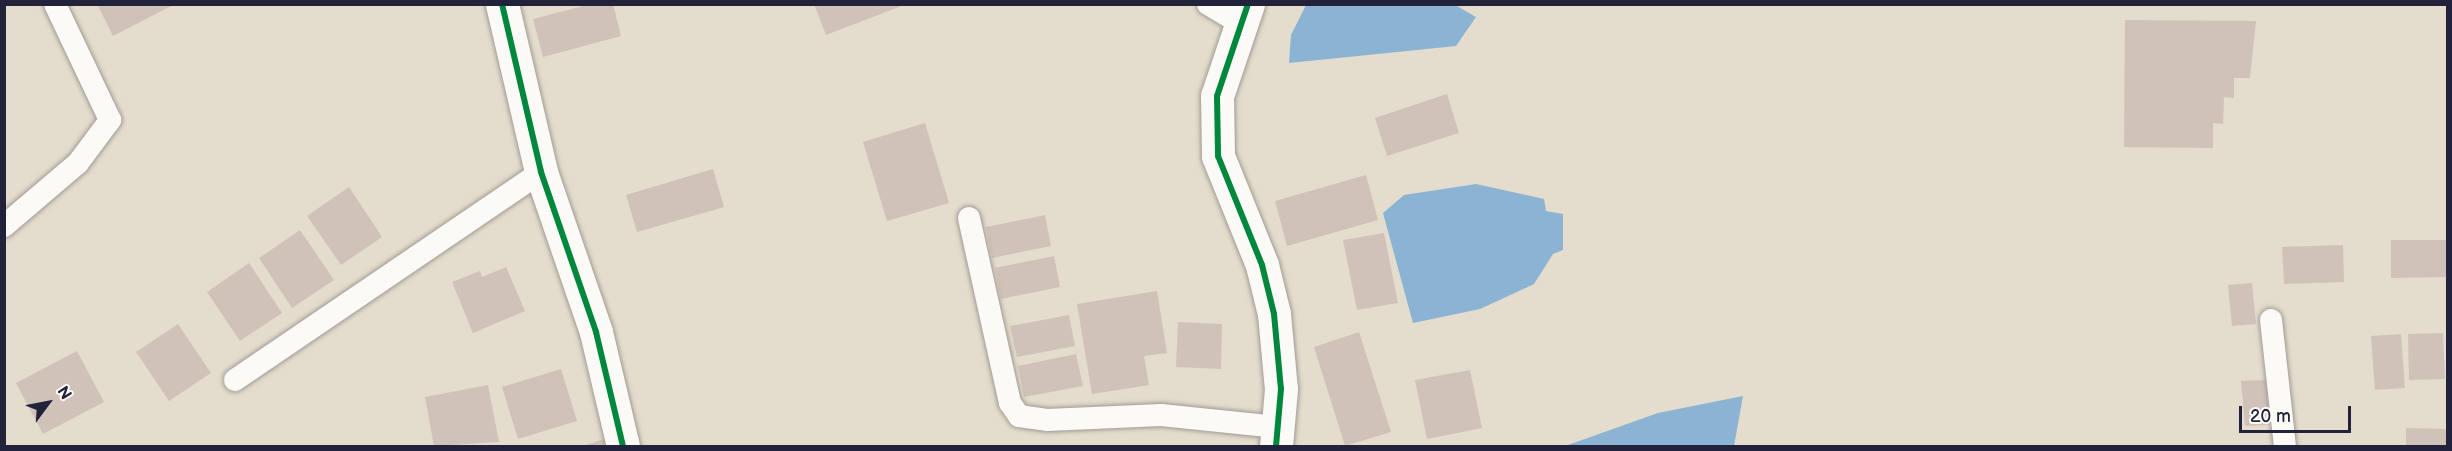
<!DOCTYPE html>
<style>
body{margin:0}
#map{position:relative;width:2452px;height:451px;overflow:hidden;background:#e4dccc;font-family:"Balsamiq Sans",sans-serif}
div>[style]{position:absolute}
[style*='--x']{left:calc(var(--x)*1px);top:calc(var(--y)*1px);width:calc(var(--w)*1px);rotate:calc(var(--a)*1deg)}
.water>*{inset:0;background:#8bb3d3}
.building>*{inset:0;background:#d1c2b9}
.roads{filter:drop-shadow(0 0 2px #a09b95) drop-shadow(0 0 2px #a09b95)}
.service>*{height:22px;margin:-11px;padding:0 11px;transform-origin:11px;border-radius:11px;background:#fbfaf7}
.minor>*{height:33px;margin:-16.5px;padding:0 16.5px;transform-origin:16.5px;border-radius:16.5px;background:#fbfaf7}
.cycleway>*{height:6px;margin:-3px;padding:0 3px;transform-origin:3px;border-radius:3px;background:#00873e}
span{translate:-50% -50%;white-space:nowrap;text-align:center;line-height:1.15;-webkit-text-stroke:4.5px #fdfcf7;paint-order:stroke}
.frame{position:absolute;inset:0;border:6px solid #22223b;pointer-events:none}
.north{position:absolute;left:18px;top:373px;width:60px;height:60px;-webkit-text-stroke:4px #fdfcf7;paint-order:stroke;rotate:58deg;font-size:16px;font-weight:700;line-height:24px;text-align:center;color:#22223b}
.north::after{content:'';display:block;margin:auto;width:21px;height:27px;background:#22223b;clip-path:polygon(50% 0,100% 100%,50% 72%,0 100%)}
.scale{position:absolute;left:2239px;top:406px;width:112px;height:27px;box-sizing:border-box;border:3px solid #22223b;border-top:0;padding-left:8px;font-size:18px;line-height:21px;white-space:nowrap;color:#22223b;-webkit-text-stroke:4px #fdfcf7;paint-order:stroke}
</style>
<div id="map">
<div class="water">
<div style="clip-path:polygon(1306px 5px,1455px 5px,1476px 17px,1456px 46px,1289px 63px,1291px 35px)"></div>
<div style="clip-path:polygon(1476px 184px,1544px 199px,1546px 211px,1563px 214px,1563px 250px,1553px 254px,1534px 284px,1480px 309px,1413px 323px,1383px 213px,1404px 195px)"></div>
<div style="clip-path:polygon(1743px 396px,1734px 446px,1565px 446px,1658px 413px)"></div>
</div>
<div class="building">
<div style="clip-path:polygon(97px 4px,175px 4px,113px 36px)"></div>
<div style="clip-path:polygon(591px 4px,613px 4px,621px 36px,543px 57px,533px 19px)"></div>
<div style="clip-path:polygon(814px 4px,904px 4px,904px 5px,826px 35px)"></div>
<div style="clip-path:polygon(2125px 20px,2256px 21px,2250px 78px,2234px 78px,2234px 98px,2224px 97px,2223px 124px,2213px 123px,2213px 148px,2124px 147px)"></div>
<div style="clip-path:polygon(1447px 94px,1459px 133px,1387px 156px,1375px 118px)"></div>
<div style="clip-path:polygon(925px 123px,949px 203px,887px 221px,863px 142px)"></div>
<div style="clip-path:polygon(713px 169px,724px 207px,637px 232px,626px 195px)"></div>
<div style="clip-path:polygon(1366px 175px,1378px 220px,1287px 246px,1275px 201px)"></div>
<div style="clip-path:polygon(349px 187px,382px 237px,341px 265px,307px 216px)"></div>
<div style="clip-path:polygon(1045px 215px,1051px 246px,992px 258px,986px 227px)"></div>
<div style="clip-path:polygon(300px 230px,334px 280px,292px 308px,259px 258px)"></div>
<div style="clip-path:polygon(1384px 233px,1398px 303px,1357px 310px,1343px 240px)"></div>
<div style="clip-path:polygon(2391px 240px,2448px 240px,2448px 277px,2391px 278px)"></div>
<div style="clip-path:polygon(2343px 245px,2344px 282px,2284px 284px,2282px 247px)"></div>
<div style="clip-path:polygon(1054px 256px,1060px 287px,1001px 299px,995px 268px)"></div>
<div style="clip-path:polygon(249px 263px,282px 313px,240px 341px,207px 292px)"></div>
<div style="clip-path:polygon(506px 267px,525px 311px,473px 333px,452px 282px,480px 271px,482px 277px)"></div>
<div style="clip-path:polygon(2252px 283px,2256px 324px,2232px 326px,2228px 285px)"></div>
<div style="clip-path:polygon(1157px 291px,1167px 353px,1144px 356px,1149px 385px,1092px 394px,1077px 304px)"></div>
<div style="clip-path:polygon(1069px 315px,1075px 346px,1017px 357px,1010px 326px)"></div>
<div style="clip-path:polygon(1178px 322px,1222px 324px,1221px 369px,1176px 367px)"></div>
<div style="clip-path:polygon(178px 324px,211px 373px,169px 401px,136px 352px)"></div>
<div style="clip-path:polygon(1359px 332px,1391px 432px,1345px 446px,1314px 347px)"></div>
<div style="clip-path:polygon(2443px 333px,2445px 379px,2409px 380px,2408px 334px)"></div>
<div style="clip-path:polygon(2401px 334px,2405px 388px,2375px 390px,2371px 336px)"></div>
<div style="clip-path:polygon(77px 351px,104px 402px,43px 434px,16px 383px)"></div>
<div style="clip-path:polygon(1076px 354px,1083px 386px,1024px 397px,1018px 366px)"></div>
<div style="clip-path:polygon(561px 369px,577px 421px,518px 439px,502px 387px)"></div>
<div style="clip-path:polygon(1470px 370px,1482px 428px,1427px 439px,1415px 380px)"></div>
<div style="clip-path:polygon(2266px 380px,2270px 425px,2245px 426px,2241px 381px)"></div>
<div style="clip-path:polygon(488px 385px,499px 442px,434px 446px,425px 397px)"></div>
<div style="clip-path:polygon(2406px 428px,2448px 429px,2448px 446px,2406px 446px)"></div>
<div style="clip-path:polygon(604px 439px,607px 446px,583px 446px)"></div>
</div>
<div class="roads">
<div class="service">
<div style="--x:1208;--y:4;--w:37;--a:31"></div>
<div style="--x:969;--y:218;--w:189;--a:77.5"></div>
<div style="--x:1010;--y:403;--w:16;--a:55"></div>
<div style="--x:1019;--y:416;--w:28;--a:8"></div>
<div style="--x:1047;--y:420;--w:114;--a:-2.5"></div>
<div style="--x:1161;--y:415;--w:117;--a:5.9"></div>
<div style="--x:4;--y:226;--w:97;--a:-40.4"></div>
<div style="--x:78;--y:163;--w:54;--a:-53.3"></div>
<div style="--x:110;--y:120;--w:128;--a:-115.4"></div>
<div style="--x:2271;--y:320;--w:127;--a:83.7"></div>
<div style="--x:235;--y:380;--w:370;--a:-34.2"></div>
</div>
<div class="minor">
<div style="--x:502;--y:4;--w:172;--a:76.9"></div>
<div style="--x:541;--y:172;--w:169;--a:71"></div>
<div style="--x:596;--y:332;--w:117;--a:76.7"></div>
<div style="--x:1248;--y:4;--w:97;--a:108.6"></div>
<div style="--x:1217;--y:96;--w:60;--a:89"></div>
<div style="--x:1218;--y:156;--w:118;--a:68"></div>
<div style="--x:1262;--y:265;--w:50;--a:76.2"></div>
<div style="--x:1274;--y:314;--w:75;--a:84.7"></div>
<div style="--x:1281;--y:389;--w:57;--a:95"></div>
</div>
</div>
<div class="cycleway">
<div style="--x:502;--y:4;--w:172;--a:76.9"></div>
<div style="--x:541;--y:172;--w:169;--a:71"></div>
<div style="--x:596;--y:332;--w:117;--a:76.7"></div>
<div style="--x:1248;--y:4;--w:97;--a:108.6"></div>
<div style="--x:1217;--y:96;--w:60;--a:89"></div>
<div style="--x:1218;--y:156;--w:118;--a:68"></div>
<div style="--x:1262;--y:265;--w:50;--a:76.2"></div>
<div style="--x:1274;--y:314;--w:75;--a:84.7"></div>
<div style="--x:1281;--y:389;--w:57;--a:95"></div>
</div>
<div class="frame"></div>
<div class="north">N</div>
<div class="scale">20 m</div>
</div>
